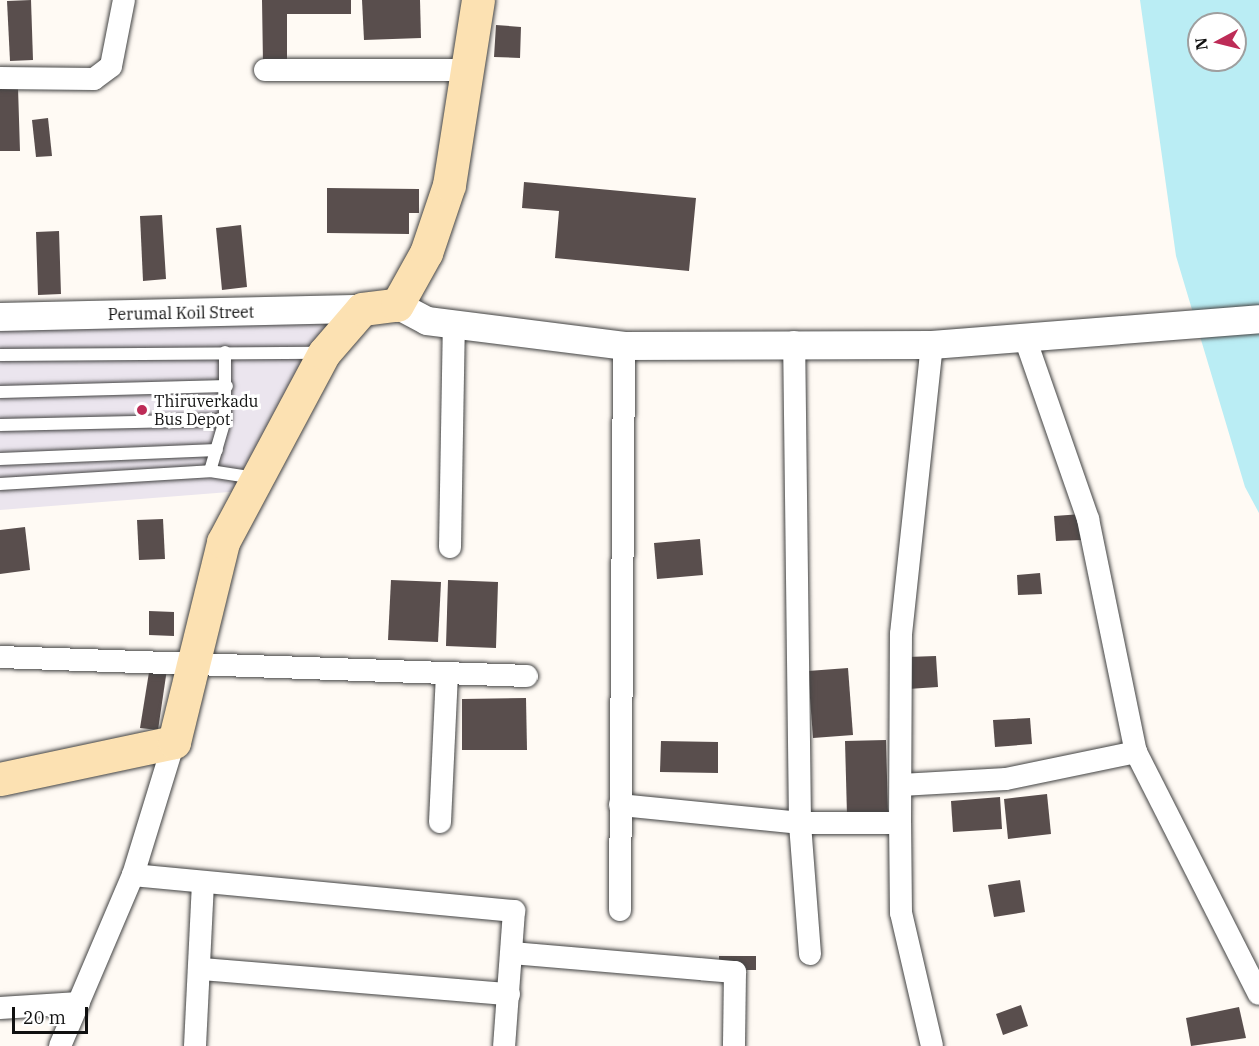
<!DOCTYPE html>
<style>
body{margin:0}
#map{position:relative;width:1259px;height:1046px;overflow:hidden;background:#fffaf4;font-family:"IBM Plex Serif",serif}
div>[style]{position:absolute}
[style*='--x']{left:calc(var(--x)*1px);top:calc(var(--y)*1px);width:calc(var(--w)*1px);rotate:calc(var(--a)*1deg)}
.industrial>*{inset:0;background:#ebe5ee}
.water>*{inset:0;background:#baedf4}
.building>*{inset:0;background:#594e4d}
.roads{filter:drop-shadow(0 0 2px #434343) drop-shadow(0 0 2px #434343)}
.service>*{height:12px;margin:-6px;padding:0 6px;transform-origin:6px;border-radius:6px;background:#fff}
.minor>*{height:22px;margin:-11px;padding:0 11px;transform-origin:11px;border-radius:11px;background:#fff}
.tertiary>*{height:28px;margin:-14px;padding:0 14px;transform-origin:14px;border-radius:14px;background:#fff}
.secondary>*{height:33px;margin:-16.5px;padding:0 16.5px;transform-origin:16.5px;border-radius:16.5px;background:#fce1b2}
.dots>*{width:16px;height:16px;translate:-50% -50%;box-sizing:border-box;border:3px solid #fff;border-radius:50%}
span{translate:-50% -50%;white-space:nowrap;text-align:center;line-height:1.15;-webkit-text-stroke:6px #fff;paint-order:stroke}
.street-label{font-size:16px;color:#101010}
.poi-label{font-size:16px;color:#101010}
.left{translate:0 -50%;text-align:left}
.north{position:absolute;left:1187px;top:12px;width:60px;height:60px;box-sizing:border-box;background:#fff;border:2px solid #9f9f9f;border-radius:50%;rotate:263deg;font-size:16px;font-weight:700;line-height:24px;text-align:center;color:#101010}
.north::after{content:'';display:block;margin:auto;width:21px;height:27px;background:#bd2c57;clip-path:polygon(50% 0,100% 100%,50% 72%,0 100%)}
.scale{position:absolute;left:12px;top:1007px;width:76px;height:27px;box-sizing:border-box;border:3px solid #101010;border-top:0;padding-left:8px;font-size:18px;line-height:21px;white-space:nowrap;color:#101010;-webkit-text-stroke:4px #fff;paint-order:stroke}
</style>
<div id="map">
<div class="industrial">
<div style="clip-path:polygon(333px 314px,242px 491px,0 510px,0 328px)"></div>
</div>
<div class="water">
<div style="clip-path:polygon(evenodd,1140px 0,1259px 0,1259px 513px,1245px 487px,1176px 256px,1140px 0,1199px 24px,1235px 24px,1235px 60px,1199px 60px,1199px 24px)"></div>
</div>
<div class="building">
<div style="clip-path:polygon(31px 0,33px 60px,10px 61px,7px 1px)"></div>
<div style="clip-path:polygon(262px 0,351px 0,351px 14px,287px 14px,287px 64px,263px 64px)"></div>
<div style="clip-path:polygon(362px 0,420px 0,421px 38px,364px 40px)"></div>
<div style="clip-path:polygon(496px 25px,521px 27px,520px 58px,494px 57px)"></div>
<div style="clip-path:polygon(18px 88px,20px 151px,0 151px,0 89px)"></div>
<div style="clip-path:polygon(48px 118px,52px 156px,36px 157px,32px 120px)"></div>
<div style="clip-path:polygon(524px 182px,696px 198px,689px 271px,555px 258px,559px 211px,522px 208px)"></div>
<div style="clip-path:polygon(327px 188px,419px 189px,419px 213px,409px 213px,409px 234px,327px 233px)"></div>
<div style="clip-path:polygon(162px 215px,166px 279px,143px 281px,140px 216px)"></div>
<div style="clip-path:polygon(241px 225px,247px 287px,222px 290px,216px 228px)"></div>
<div style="clip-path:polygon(59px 231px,61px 294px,38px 295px,36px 232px)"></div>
<div style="clip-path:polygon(1082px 514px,1083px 540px,1056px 541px,1054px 516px)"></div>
<div style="clip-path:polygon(163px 519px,165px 559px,139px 560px,137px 520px)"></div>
<div style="clip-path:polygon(25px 527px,30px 570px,0 574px,0 530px)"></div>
<div style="clip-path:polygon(700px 539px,703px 575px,657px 579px,654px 543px)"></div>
<div style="clip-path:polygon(1040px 573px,1042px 594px,1018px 595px,1017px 575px)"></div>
<div style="clip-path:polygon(391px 580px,441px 582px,438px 642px,388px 640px)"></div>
<div style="clip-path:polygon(448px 580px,498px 582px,496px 648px,446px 646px)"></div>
<div style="clip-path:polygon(149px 611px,174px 612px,174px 636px,149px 635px)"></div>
<div style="clip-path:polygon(936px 656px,938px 687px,908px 689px,907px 657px)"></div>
<div style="clip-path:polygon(150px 666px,167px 669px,158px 730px,140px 728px)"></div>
<div style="clip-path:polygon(848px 668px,853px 735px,813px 738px,808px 671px)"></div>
<div style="clip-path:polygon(526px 698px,527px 750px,462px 750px,462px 699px)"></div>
<div style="clip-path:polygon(1030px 718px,1032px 744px,995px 747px,993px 720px)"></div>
<div style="clip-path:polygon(886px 740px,888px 814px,847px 815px,845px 741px)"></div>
<div style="clip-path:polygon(661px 741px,718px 742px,718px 773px,660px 772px)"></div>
<div style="clip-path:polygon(1047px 794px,1051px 834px,1008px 839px,1004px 799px)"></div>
<div style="clip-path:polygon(1000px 797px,1002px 829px,953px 832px,951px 801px)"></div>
<div style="clip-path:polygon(1020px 880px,1025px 912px,994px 917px,988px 885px)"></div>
<div style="clip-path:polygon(719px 956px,756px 956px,756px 970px,719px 970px)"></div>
<div style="clip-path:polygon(1021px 1005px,1028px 1026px,1003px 1035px,996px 1014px)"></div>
<div style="clip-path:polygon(1239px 1007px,1246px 1038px,1191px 1046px,1186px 1018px)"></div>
</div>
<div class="roads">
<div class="service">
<div style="--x:0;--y:355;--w:320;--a:-0.4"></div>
<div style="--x:0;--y:392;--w:227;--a:-1.5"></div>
<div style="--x:0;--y:425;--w:225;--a:-1.3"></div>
<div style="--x:0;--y:459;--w:217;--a:-2.4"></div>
<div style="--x:210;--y:471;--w:46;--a:8.8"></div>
<div style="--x:0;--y:484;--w:210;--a:-3.5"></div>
<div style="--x:210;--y:471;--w:53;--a:-73.6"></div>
<div style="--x:225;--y:420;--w:68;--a:-90"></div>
</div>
<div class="minor">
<div style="--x:265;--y:70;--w:203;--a:0"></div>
<div style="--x:0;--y:78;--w:94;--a:0.6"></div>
<div style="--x:94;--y:79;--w:21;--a:-37"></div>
<div style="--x:111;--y:66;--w:67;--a:-78.9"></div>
<div style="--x:1025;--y:338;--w:192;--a:70.8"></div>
<div style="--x:1088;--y:519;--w:238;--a:78.4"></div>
<div style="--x:1136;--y:752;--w:271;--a:63.1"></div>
<div style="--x:450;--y:547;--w:222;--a:-89"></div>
<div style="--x:0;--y:657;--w:527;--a:2.06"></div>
<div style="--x:901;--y:785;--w:105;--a:-3.3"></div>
<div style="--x:1006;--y:779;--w:133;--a:-11.7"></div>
<div style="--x:620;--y:805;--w:181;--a:5.7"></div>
<div style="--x:800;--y:823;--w:481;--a:-90.7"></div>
<div style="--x:440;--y:822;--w:149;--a:-87.3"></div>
<div style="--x:133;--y:875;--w:383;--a:5.4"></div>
<div style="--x:514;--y:911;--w:135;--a:94.2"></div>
<div style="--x:620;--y:910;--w:564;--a:-89.59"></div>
<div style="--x:512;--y:953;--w:224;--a:4.9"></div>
<div style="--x:735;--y:972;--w:74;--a:90.8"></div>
<div style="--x:810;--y:954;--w:131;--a:-94.4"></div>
<div style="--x:800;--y:823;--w:100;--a:0"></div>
<div style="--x:202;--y:969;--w:308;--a:4.7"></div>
<div style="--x:0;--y:1008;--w:79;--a:-3.6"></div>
<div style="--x:60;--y:1046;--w:186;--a:-66.9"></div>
<div style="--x:133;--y:875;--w:139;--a:-72.9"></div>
<div style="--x:195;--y:1046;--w:161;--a:-87.2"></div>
<div style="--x:932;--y:1046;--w:137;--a:-103.1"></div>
<div style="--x:901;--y:913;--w:90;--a:-90.6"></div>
<div style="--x:900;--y:823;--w:189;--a:-89.7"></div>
<div style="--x:901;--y:634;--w:291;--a:-83.9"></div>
</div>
<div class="tertiary">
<div style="--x:397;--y:305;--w:34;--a:28"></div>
<div style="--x:427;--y:321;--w:199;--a:7.2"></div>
<div style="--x:624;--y:346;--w:308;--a:-0.2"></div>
<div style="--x:932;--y:345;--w:328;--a:-4.5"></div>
<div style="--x:0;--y:317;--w:362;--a:-1.3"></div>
</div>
<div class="secondary">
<div style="--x:0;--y:779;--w:178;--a:-12"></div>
<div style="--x:174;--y:742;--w:206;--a:-76.2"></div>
<div style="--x:223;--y:542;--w:214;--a:-61.9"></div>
<div style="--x:324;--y:353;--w:58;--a:-49.2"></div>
<div style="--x:362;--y:309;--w:35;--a:-7"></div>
<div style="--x:397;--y:305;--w:60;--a:-60.9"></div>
<div style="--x:426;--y:253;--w:72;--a:-71.3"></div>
<div style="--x:449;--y:185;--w:187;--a:-81.1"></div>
</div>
</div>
<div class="dots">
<div style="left:142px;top:410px;background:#bd2c57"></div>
</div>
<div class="street-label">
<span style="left:181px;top:313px;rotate:-1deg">Perumal Koil Street</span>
</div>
<div class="poi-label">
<span class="left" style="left:154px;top:410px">Thiruverkadu<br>Bus Depot</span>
</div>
<div class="north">N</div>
<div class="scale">20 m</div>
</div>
